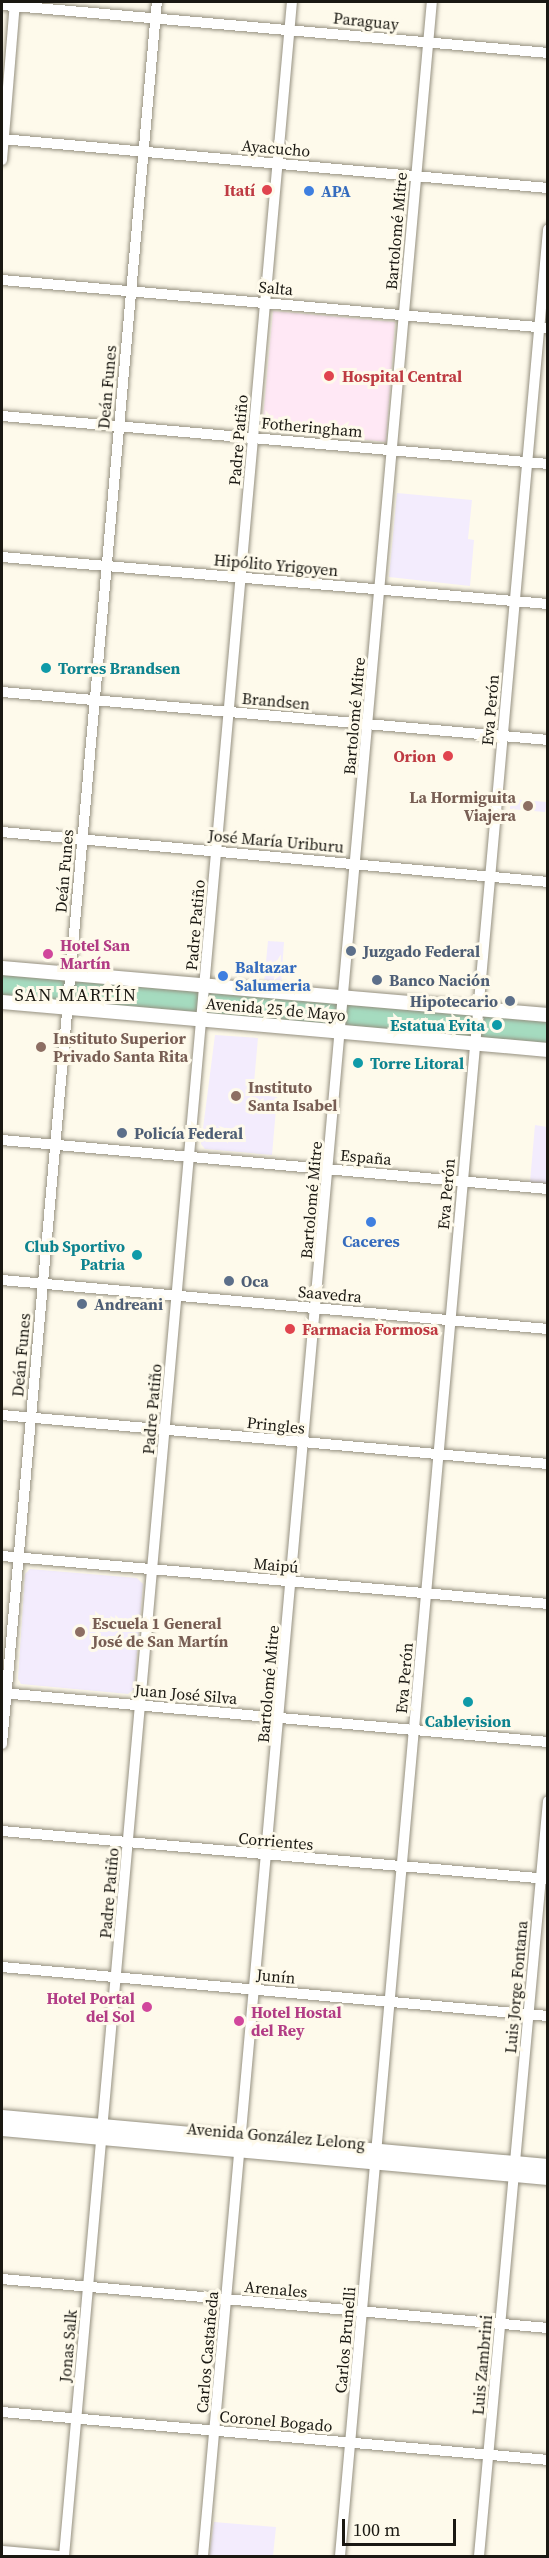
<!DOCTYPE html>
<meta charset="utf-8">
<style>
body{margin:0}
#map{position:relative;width:549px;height:2558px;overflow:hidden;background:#fefaeb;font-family:"Source Serif 4",serif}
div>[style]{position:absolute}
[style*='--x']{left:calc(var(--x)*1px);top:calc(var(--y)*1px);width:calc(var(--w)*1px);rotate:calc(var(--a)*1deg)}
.education>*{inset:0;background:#f3ecfd}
.medical>*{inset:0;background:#ffe8f5}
.green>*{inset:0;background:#a5dbbf}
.roads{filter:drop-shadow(0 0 2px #959080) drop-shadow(0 0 2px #959080)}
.minor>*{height:10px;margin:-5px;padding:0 5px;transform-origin:5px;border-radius:5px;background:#fff}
.major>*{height:14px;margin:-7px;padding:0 7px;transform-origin:7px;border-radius:7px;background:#fff}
.dots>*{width:16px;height:16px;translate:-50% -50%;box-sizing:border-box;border:3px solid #fefaeb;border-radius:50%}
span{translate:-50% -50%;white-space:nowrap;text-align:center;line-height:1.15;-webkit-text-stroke:6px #fefaeb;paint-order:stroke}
.street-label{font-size:16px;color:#1a1812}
.health-label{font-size:16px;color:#be3a42;font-weight:700}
.right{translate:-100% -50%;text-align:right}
.left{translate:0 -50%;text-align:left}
.shop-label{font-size:16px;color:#366cbe;font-weight:700}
.culture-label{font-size:16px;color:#0d838f;font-weight:700}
.education-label{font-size:16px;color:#785e54;font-weight:700}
.hotel-label{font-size:16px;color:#b23c85;font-weight:700}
.service-label{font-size:16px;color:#4e5e75;font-weight:700}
.neighbourhood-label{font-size:18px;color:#1a1812;letter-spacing:1.5px}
.frame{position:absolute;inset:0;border:3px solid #1a1812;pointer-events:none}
.scale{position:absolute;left:342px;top:2519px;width:114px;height:27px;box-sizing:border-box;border:3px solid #1a1812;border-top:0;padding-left:8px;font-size:18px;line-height:21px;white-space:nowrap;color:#1a1812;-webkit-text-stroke:4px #fefaeb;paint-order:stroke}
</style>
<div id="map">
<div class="education">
<div style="clip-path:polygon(397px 493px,472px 500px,468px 539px,474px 540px,470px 586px,389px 577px)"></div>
<div style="clip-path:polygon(510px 799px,547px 802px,545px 812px,510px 809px)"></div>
<div style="clip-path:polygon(268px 941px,284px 942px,281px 985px,264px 983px)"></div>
<div style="clip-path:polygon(215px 1035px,258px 1038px,253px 1094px,277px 1097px,272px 1155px,205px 1149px,201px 1144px)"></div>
<div style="clip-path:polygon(535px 1125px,547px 1127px,547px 1184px,530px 1182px)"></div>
<div style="clip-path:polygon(30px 1569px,137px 1578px,143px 1584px,134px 1689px,128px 1694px,21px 1684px,18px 1679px,25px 1574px)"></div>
<div style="clip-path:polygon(214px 2522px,276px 2527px,273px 2556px,209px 2556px)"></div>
</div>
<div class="medical">
<div style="clip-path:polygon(273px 311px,395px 322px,386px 442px,262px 429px)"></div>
</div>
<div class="green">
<div style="clip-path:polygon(2px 975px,547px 1022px,547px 1043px,2px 995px)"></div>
</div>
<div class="roads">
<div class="minor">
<div style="--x:2;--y:5;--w:548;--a:5.02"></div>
<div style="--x:2;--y:139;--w:548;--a:5.13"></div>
<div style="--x:2;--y:160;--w:159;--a:-85.3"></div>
<div style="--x:2;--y:280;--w:548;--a:5.02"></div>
<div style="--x:2;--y:416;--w:548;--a:5.02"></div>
<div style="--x:2;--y:557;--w:548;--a:4.92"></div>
<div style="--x:2;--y:692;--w:548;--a:5.02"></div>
<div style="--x:2;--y:832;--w:548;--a:5.23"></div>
<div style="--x:2;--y:1140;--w:548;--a:5.13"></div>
<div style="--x:2;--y:1280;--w:548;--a:5.13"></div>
<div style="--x:2;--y:1415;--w:548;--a:5.13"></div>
<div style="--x:2;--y:1556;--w:548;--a:5.02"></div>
<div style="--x:2;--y:1693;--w:548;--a:5.13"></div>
<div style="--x:2;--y:1744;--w:1749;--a:-84.92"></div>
<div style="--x:2;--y:1831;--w:548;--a:5.02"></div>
<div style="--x:2;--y:1967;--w:548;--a:5.13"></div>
<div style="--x:2;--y:2279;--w:548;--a:5.13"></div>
<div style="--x:2;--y:2412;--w:548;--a:5.02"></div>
<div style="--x:2;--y:2551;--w:58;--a:4.9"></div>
<div style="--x:64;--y:2556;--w:2564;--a:-84.9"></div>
<div style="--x:203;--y:2556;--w:2564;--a:-84.88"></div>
<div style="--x:340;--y:2556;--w:2336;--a:-84.89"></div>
<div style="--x:479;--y:2556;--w:758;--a:-84.78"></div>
</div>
<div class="major">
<div style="--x:2;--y:968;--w:548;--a:4.92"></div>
<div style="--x:2;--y:1002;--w:548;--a:5.02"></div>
<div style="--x:2;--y:2117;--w:548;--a:5.13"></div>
<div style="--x:2;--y:2129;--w:548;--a:5.13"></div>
</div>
</div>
<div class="dots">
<div style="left:267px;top:190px;background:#e0444e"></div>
<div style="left:309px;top:191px;background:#3f7fe0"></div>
<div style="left:329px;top:376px;background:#e0444e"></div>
<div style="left:46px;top:668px;background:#0f9aa8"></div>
<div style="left:448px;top:756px;background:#e0444e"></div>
<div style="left:528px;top:806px;background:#8d6e63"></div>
<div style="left:351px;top:951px;background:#5c6f8a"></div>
<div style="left:48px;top:954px;background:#d1479c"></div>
<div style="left:223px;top:976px;background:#3f7fe0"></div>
<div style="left:377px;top:980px;background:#5c6f8a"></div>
<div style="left:510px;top:1001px;background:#5c6f8a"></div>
<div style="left:497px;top:1025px;background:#0f9aa8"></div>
<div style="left:41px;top:1047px;background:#8d6e63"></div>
<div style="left:358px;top:1063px;background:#0f9aa8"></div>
<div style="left:236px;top:1096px;background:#8d6e63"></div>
<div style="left:122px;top:1133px;background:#5c6f8a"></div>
<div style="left:371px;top:1222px;background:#3f7fe0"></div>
<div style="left:137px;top:1255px;background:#0f9aa8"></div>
<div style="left:229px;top:1281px;background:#5c6f8a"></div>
<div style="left:82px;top:1304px;background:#5c6f8a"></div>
<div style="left:290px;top:1329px;background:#e0444e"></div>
<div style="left:80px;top:1632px;background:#8d6e63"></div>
<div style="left:468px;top:1702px;background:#0f9aa8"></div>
<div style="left:147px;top:2007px;background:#d1479c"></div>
<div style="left:239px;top:2021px;background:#d1479c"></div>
</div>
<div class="street-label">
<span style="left:366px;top:21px;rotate:6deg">Paraguay</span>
<span style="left:276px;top:148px;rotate:5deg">Ayacucho</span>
<span style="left:396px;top:231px;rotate:-85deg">Bartolomé Mitre</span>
<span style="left:276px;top:288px;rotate:5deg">Salta</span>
<span style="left:107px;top:387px;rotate:-85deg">Deán Funes</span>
<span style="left:312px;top:427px;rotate:5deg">Fotheringham</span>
<span style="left:238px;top:440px;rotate:-85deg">Padre Patiño</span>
<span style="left:276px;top:565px;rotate:5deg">Hipólito Yrigoyen</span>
<span style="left:276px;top:701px;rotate:5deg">Brandsen</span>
<span style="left:490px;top:710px;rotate:-85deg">Eva Perón</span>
<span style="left:354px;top:716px;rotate:-85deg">Bartolomé Mitre</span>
<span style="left:276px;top:841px;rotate:5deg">José María Uriburu</span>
<span style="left:64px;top:871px;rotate:-85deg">Deán Funes</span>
<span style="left:195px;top:925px;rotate:-85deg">Padre Patiño</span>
<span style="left:276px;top:1009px;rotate:5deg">Avenida 25 de Mayo</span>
<span style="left:366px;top:1157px;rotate:5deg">España</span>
<span style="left:446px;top:1194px;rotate:-85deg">Eva Perón</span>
<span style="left:311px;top:1200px;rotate:-85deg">Bartolomé Mitre</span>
<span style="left:330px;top:1294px;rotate:5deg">Saavedra</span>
<span style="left:21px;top:1355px;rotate:-85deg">Deán Funes</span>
<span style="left:152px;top:1409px;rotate:-85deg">Padre Patiño</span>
<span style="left:276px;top:1425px;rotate:6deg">Pringles</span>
<span style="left:276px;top:1565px;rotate:5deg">Maipú</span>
<span style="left:404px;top:1678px;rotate:-85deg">Eva Perón</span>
<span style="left:268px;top:1684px;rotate:-85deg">Bartolomé Mitre</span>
<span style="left:186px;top:1694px;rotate:5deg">Juan José Silva</span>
<span style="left:276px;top:1841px;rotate:5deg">Corrientes</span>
<span style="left:109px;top:1893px;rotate:-85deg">Padre Patiño</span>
<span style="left:276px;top:1976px;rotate:5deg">Junín</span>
<span style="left:516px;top:1987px;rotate:-85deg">Luis Jorge Fontana</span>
<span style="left:276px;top:2136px;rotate:5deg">Avenida González Lelong</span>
<span style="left:276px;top:2289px;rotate:5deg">Arenales</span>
<span style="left:345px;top:2340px;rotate:-85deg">Carlos Brunelli</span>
<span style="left:68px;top:2346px;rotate:-85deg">Jonas Salk</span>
<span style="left:207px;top:2352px;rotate:-85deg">Carlos Castañeda</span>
<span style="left:482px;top:2365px;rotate:-85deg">Luis Zambrini</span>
<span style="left:276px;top:2421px;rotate:5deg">Coronel Bogado</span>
</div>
<div class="health-label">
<span class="right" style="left:255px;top:190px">Itatí</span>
<span class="left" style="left:342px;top:376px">Hospital Central</span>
<span class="right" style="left:436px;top:756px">Orion</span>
<span class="left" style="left:302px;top:1329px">Farmacia Formosa</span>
</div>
<div class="shop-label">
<span class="left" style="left:321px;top:191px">APA</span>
<span class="left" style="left:235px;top:976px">Baltazar<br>Salumeria</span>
<span style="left:371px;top:1241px">Caceres</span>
</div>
<div class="culture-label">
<span class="left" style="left:58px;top:668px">Torres Brandsen</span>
<span class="right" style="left:485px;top:1025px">Estatua Evita</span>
<span class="left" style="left:370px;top:1063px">Torre Litoral</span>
<span class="right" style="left:125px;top:1255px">Club Sportivo<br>Patria</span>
<span style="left:468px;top:1721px">Cablevision</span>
</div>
<div class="education-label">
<span class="right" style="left:516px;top:806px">La Hormiguita<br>Viajera</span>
<span class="left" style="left:53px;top:1047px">Instituto Superior<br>Privado Santa Rita</span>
<span class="left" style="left:248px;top:1096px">Instituto<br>Santa Isabel</span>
<span class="left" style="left:92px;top:1632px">Escuela 1 General<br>José de San Martín</span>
</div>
<div class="hotel-label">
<span class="left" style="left:60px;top:954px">Hotel San<br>Martín</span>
<span class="right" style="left:135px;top:2007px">Hotel Portal<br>del Sol</span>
<span class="left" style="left:251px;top:2021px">Hotel Hostal<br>del Rey</span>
</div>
<div class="service-label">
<span class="left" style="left:363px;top:951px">Juzgado Federal</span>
<span class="left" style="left:389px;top:980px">Banco Nación</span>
<span class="right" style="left:498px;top:1001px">Hipotecario</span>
<span class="left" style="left:134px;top:1133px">Policía Federal</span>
<span class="left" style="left:241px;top:1281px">Oca</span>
<span class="left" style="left:94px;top:1304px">Andreani</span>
</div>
<div class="neighbourhood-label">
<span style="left:76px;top:995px">SAN MARTÍN</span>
</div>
<div class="frame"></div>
<div class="scale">100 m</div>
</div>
